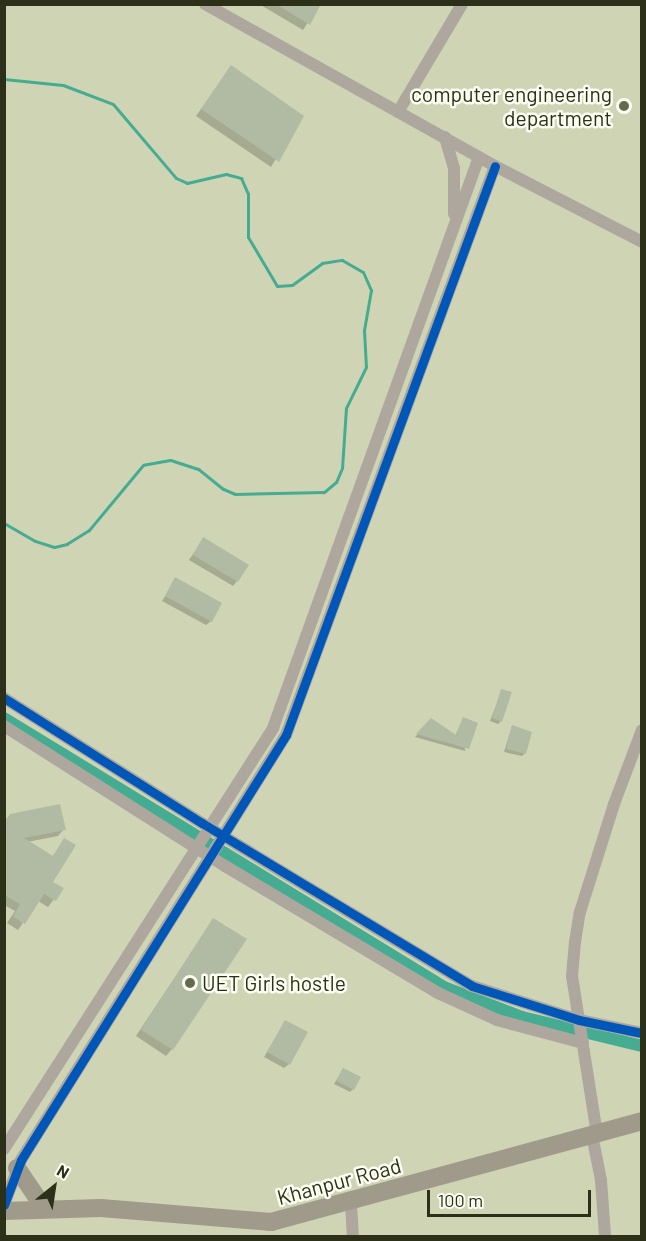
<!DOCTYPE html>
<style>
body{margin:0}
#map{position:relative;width:646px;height:1241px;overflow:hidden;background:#cfd5b4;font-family:Barlow,sans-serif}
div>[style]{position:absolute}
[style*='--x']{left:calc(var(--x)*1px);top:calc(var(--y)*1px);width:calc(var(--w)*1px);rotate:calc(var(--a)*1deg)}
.shadow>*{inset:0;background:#0003}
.stream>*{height:3px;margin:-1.5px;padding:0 1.5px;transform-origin:1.5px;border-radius:1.5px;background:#45ac92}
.canal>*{height:12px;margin:-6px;padding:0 6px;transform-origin:6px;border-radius:6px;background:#45ac92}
.building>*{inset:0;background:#b1baa2}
.minor>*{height:12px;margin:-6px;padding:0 6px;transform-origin:6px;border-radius:6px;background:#ada79e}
.highway>*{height:18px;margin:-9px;padding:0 9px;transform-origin:9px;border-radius:9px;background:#a09a8a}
.minor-bridge>*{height:12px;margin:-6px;padding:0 6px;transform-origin:6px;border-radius:6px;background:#ada79e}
.cycleway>*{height:9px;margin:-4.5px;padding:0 4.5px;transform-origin:4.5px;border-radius:4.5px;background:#0057b8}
.dots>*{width:16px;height:16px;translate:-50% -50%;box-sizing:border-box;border:3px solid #fcfef2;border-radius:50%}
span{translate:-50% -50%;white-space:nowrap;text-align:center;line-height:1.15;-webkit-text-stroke:5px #fcfef2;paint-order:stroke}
.poi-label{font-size:21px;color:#2c3019}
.right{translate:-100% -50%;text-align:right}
.left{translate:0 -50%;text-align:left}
.street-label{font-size:21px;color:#2c3019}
.frame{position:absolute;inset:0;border:6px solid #2c3019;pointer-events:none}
.north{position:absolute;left:24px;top:1157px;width:60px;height:60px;-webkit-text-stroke:4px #fcfef2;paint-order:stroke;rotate:30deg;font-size:16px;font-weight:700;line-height:24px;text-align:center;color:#2c3019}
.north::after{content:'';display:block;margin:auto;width:21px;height:27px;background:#2c3019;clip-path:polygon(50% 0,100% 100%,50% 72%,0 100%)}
.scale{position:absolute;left:427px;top:1190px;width:164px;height:27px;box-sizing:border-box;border:3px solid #2c3019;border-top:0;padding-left:8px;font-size:18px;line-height:21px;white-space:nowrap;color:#2c3019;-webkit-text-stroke:4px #fcfef2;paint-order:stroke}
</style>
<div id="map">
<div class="shadow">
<div style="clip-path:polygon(259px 4px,320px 4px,303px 30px)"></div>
<div style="clip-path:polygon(231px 67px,302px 116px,271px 167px,196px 116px)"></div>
<div style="clip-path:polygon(203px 539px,237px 581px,233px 586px,189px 560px)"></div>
<div style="clip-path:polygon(176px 579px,211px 621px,206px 625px,162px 601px)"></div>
<div style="clip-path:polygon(502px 690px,501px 721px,498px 724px,490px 721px)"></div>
<div style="clip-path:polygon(463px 719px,465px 751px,415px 737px,431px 720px,455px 736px)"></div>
<div style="clip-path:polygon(512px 726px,525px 753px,522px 756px,504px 752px)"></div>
<div style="clip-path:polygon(11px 815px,64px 829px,58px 836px,27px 842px,52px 857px,65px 840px,51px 882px,62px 889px,48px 907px,38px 901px,18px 930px,7px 923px,15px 911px,4px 905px,4px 821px)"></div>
<div style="clip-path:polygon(213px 920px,172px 1049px,166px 1056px,136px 1036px)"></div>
<div style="clip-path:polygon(285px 1022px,289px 1064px,284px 1068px,264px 1057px)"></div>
<div style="clip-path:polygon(343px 1069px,353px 1089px,350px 1092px,334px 1084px)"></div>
</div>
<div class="stream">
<div style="--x:4;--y:79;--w:59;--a:5.8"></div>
<div style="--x:63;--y:85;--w:53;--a:20.8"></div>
<div style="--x:113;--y:104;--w:97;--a:49.6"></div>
<div style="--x:176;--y:178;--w:12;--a:24"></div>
<div style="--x:187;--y:183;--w:40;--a:-13"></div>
<div style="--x:226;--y:174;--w:16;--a:15"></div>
<div style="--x:241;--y:178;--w:17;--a:66"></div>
<div style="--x:248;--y:194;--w:43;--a:90"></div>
<div style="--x:248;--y:237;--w:57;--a:59.4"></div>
<div style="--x:277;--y:286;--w:15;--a:-4"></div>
<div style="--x:292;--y:285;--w:37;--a:-36"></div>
<div style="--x:322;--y:263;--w:20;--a:-9"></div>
<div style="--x:342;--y:260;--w:24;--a:30"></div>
<div style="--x:363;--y:272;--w:20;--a:66"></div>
<div style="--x:371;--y:290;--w:41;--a:99.9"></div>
<div style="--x:364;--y:330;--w:37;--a:87"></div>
<div style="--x:366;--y:367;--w:46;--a:116"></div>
<div style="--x:346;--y:408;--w:60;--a:93.8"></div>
<div style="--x:342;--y:468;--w:15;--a:113"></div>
<div style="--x:336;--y:482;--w:16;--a:140"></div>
<div style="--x:324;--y:492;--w:89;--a:178.7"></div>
<div style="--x:235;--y:494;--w:13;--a:-157"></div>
<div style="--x:223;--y:489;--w:32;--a:-141"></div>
<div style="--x:198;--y:469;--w:29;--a:-162"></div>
<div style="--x:170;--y:460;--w:27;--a:170"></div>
<div style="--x:143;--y:465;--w:85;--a:129.7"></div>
<div style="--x:89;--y:530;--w:26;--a:148"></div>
<div style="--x:67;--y:544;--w:13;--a:167"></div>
<div style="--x:54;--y:547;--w:20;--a:-162"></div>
<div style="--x:35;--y:541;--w:36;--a:-150"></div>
</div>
<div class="canal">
<div style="--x:4;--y:718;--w:516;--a:31.44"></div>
<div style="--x:444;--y:987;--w:84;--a:21"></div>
<div style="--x:522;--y:1017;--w:123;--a:13.6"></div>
</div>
<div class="building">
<div style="clip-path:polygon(276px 4px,321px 4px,310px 25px)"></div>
<div style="clip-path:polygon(231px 65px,304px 116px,279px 162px,201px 109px)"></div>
<div style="clip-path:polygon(203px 537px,249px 565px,238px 582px,193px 555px)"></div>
<div style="clip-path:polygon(175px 577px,222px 603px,212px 622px,165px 596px)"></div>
<div style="clip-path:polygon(501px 689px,512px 692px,502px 722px,492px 718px)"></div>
<div style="clip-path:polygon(463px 717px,478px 723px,469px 749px,416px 734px,431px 718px,456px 735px)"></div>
<div style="clip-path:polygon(512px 725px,532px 732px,526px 754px,506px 749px)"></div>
<div style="clip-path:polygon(60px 804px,66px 830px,24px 838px,53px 856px,64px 838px,76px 845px,53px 882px,64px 888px,56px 901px,44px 894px,25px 924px,13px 917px,20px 904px,4px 895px,4px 823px,10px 814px)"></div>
<div style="clip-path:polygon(213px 918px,247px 939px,173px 1050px,141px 1030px)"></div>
<div style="clip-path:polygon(285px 1020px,308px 1032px,290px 1065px,267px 1052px)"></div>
<div style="clip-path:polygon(343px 1068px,361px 1077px,354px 1090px,336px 1081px)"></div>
</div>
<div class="minor">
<div style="--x:205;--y:4;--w:332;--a:29.2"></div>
<div style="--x:495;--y:166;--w:165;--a:27.3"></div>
<div style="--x:398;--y:112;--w:126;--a:-59.3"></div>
<div style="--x:445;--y:137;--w:32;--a:74"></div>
<div style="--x:454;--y:168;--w:46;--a:90"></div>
<div style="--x:4;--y:698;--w:234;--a:32.3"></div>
<div style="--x:4;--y:726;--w:220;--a:32.4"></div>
<div style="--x:238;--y:845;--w:273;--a:31.1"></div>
<div style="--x:472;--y:986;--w:112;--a:17.6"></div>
<div style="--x:579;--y:1020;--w:64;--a:11.7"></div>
<div style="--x:225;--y:866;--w:248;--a:30.8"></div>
<div style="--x:438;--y:993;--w:65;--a:24.6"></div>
<div style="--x:497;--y:1020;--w:89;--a:15"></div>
<div style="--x:597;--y:1134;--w:160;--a:-99"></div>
<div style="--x:572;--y:976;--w:34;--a:-85"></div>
<div style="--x:575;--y:942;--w:30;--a:-81"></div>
<div style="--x:580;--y:912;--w:113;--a:-72.5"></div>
<div style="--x:614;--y:804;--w:79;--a:-69.3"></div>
<div style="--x:592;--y:1135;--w:46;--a:78.7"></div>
<div style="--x:601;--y:1180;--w:56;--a:85.9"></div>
<div style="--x:4;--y:1149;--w:500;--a:-57.4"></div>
<div style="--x:273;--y:728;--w:607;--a:-70.16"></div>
<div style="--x:351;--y:1202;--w:34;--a:87"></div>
<div style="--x:4;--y:1205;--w:48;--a:-69.3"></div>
<div style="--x:21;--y:1160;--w:501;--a:-58.06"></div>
<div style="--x:286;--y:735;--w:606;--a:-69.83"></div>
</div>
<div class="highway">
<div style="--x:17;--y:1168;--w:48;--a:56"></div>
<div style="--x:4;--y:1211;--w:97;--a:-1.8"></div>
<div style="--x:101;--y:1208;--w:171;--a:4.7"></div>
<div style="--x:271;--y:1222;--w:385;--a:-15.2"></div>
</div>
<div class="minor-bridge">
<div style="--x:202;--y:823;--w:42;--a:31.4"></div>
<div style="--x:190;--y:844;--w:41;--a:32.2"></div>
</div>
<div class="cycleway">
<div style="--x:4;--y:698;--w:234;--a:32.3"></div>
<div style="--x:202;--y:823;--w:315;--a:31.1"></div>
<div style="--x:472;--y:986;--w:112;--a:17.6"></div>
<div style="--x:579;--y:1020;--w:64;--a:11.7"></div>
<div style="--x:4;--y:1205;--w:48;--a:-69.3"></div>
<div style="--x:21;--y:1160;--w:501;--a:-58.06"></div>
<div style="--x:286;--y:735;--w:606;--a:-69.83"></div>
</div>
<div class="dots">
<div style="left:624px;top:106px;background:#656a4f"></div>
<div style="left:190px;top:983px;background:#656a4f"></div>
</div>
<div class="poi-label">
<span class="right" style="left:612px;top:106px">computer engineering<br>department</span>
<span class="left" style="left:202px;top:983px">UET Girls hostle</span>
</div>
<div class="street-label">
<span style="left:339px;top:1181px;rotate:-15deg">Khanpur Road</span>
</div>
<div class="frame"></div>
<div class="north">N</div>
<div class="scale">100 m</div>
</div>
